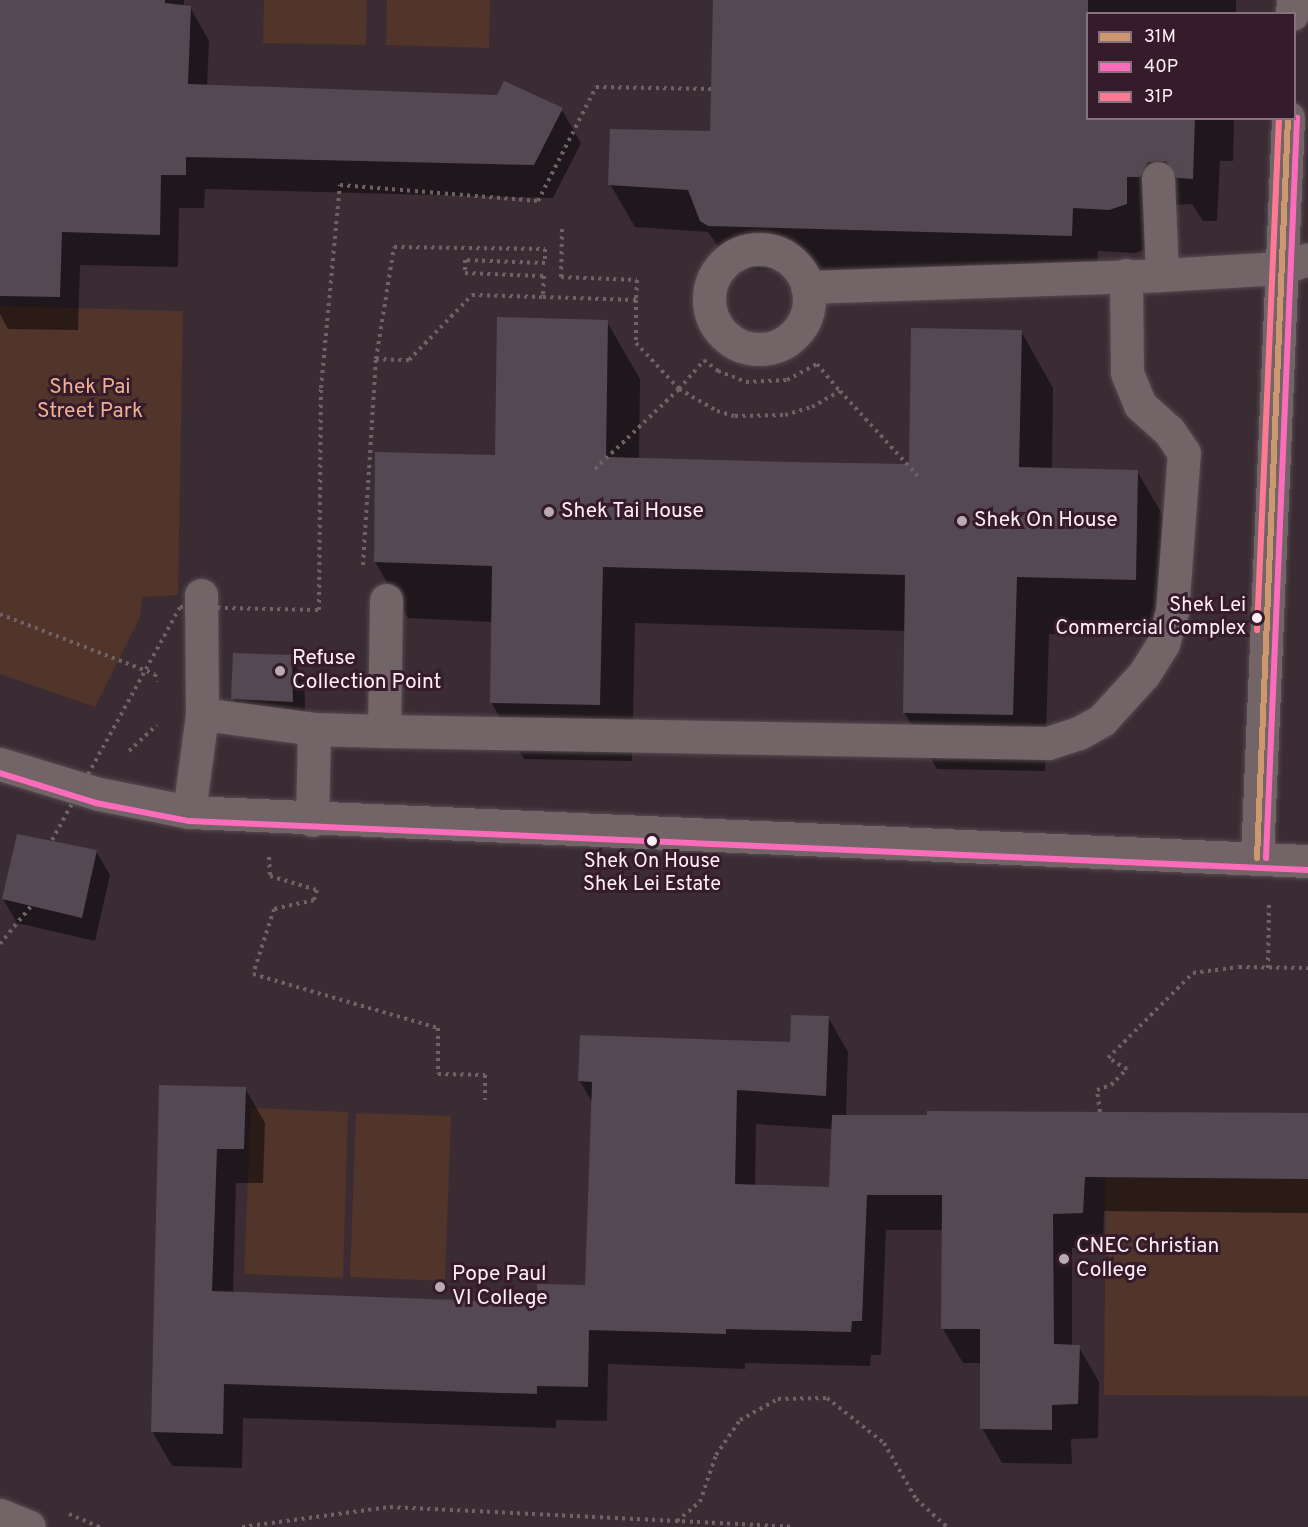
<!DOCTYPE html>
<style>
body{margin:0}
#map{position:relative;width:1308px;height:1527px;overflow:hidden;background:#3b2c34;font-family:Overpass,sans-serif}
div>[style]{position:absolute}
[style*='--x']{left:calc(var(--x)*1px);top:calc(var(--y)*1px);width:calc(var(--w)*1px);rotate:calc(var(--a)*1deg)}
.green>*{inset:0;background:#51342a}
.shadow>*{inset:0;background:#0007}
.building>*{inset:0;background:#544952}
.path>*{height:4px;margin-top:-2px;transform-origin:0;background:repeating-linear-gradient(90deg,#6f6266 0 3px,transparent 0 7.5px)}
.roads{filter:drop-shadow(0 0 2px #55494f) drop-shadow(0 0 2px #55494f)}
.minor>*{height:33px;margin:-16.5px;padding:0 16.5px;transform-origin:16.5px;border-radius:16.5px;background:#726467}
.minor>.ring{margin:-16.5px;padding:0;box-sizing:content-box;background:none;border:33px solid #726467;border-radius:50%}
.path-bridge>*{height:4px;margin-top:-2px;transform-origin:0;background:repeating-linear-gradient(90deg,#6f6266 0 3px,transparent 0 7.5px)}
.bus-1>*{height:6px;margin:-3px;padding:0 3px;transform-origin:3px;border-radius:3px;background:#cd976f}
.bus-2>*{height:6px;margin:-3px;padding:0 3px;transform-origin:3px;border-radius:3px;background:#fb6dba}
.bus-3>*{height:6px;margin:-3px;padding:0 3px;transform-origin:3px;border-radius:3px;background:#fe7a93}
.dots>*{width:16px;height:16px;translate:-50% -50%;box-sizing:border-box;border:3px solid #361c2a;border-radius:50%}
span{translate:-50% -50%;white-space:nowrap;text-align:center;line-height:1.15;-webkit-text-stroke:6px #361c2a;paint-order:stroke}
.bus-label{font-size:20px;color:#fff0f7}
.right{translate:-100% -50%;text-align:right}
.park-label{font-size:21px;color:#f0b095}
.poi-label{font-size:21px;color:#fff0f7}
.left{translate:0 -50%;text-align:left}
.legend{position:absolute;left:1086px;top:12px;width:210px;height:108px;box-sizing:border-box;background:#361c2a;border:2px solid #86717c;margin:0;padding:8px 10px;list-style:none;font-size:18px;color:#fff0f7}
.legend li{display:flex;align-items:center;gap:12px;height:30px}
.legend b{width:30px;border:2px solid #86717c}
</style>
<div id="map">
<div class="green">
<div style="clip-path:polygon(264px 0,367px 0,366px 45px,263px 43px)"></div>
<div style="clip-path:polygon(387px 0,490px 0,489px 48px,386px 45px)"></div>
<div style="clip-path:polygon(0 306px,183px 311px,178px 595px,142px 597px,140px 617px,95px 707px,0 674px)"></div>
<div style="clip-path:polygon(251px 1108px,348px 1112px,343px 1278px,244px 1274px)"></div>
<div style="clip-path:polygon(356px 1113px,451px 1116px,445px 1281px,350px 1277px)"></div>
<div style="clip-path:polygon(1106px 1177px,1308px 1179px,1308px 1396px,1104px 1395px)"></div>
</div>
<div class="shadow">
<div style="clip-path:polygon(2px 0,184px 0,184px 7px,190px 7px,209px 41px,207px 87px,562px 110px,581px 143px,553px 198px,205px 189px,204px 208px,179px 208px,178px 267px,80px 265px,78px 330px,8px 329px,0 314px)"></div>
<div style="clip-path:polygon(715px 0,1236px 0,1236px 14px,1088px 14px,1088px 118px,1234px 118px,1233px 161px,1220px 161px,1217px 221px,1203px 221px,1192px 204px,1173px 205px,1151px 247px,1135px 253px,1098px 251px,1096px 279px,734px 269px,708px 232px,635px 227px,610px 184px,711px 133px)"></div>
<div style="clip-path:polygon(607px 322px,640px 379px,639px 460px,910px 466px,1021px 331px,1053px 388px,1052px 469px,1137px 471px,1170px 528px,1167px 636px,1049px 634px,1045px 771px,937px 769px,904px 712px,906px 631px,635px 623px,632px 761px,524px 759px,491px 702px,492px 622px,408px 618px,375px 562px,496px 457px)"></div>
<div style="clip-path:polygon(291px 657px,304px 681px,306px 726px,247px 723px,233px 699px)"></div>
<div style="clip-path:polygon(96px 851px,110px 875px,95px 941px,17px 923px,3px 899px)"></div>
<div style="clip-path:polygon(evenodd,828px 1017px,848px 1052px,846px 1116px,1308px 1114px,1308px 1213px,1104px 1211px,1103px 1248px,1072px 1248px,1072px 1347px,1079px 1347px,1099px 1382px,1098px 1438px,1071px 1439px,1072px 1464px,1002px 1463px,982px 1428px,982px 1363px,963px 1363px,943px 1329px,943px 1230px,886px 1230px,881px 1355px,871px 1355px,870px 1366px,745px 1363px,745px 1369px,608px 1364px,607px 1421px,556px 1420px,556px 1428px,243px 1418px,242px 1468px,172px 1466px,152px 1431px,160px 1086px,245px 1088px,265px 1123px,263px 1183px,236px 1183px,233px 1293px,538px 1304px,587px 1287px,593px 1104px,580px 1081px,791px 1043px,828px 1017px,756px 1124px,832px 1129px,830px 1189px,755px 1186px,756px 1124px)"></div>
</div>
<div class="building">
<div style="clip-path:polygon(0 0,165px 0,165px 3px,191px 6px,188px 84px,497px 95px,504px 81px,563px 108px,534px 165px,186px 157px,186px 175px,161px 175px,160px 235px,62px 232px,60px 297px,0 296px)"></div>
<div style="clip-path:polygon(713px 0,1088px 0,1088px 118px,1195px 118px,1193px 179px,1177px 178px,1166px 161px,1148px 162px,1140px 177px,1127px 177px,1127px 204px,1109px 210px,1073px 208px,1072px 236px,708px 226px,700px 221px,688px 190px,608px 185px,610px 129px,710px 131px)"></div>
<div style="clip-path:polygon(497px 317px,608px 320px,606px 457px,789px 462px,909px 464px,911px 328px,1022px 330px,1019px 467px,1138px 470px,1136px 580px,1017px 577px,1013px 715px,903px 713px,905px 575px,603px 567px,600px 705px,490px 703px,492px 566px,374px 562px,375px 452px,495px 455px)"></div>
<div style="clip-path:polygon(233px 653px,292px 655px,293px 702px,231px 699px)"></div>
<div style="clip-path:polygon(17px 834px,97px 850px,82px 918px,2px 899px)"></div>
<div style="clip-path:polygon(791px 1015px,829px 1016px,826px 1096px,737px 1090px,735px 1184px,829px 1187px,832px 1115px,927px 1115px,927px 1111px,1308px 1113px,1308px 1179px,1085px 1177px,1083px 1213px,1053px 1214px,1054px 1344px,1080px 1345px,1078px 1404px,1052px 1405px,1052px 1430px,980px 1429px,980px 1329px,941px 1329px,942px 1195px,867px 1195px,862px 1321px,852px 1321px,851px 1332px,726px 1329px,726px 1334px,589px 1330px,588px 1387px,537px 1386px,537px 1394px,224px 1384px,223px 1434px,151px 1432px,159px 1085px,246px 1087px,244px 1149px,217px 1149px,212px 1291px,537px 1303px,537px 1284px,585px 1285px,592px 1082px,578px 1081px,580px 1035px,790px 1042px)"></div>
</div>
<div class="path">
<div style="--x:562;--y:229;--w:48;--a:91.2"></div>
<div style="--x:561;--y:277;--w:76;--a:2.3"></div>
<div style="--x:637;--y:280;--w:20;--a:93"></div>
<div style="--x:376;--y:359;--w:33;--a:2"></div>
<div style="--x:409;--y:360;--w:91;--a:-45.9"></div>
<div style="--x:472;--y:295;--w:71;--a:1.6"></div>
<div style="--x:595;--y:469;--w:116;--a:-43.6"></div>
<div style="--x:679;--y:389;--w:38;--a:-49"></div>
<div style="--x:704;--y:360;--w:18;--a:38"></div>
<div style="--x:718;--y:371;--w:30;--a:21"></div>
<div style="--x:746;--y:382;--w:41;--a:-2.8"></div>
<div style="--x:787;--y:380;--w:34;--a:-28"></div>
<div style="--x:817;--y:364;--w:35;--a:50"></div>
<div style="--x:363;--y:565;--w:206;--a:-86.4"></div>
<div style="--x:376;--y:359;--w:113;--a:-80.9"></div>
<div style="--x:394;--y:247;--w:151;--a:0.8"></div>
<div style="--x:545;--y:249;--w:14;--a:90"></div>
<div style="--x:545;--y:263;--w:80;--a:-177.9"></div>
<div style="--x:465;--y:260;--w:13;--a:90"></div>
<div style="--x:465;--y:273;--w:79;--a:2.2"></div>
<div style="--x:544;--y:276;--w:21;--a:93"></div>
<div style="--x:543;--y:297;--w:93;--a:1.8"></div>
<div style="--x:636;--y:300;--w:43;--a:90"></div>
<div style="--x:636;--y:343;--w:63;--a:46.9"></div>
<div style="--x:679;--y:389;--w:44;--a:30.1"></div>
<div style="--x:717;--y:411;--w:19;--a:16"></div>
<div style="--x:735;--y:416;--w:50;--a:-1.1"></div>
<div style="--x:785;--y:415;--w:28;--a:-17"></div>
<div style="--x:812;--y:407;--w:32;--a:-30"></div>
<div style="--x:840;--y:391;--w:115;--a:47.5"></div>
<div style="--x:319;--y:610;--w:222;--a:-89.5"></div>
<div style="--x:321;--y:388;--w:204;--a:-84.7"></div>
<div style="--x:340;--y:185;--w:199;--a:4.6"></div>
<div style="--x:538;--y:201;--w:128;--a:-63"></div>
<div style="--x:596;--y:87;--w:115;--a:1"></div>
<div style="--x:0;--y:614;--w:166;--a:21.2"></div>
<div style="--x:155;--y:674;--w:8;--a:76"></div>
<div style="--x:129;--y:751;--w:38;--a:-43"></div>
<div style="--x:269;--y:857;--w:19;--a:87"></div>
<div style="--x:270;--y:876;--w:49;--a:16.6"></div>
<div style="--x:317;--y:890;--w:10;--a:107"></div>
<div style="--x:314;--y:900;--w:41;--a:167.3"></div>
<div style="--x:274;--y:909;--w:68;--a:107.9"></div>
<div style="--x:253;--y:974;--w:193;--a:16.3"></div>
<div style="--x:438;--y:1028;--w:46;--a:90"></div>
<div style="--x:438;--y:1074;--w:47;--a:1.2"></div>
<div style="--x:485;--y:1075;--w:25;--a:90"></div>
<div style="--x:0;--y:944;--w:50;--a:-50.6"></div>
<div style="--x:1268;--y:968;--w:67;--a:-89.1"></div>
<div style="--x:1100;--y:1112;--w:22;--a:-98"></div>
<div style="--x:1097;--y:1090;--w:15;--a:-20"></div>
<div style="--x:1111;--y:1085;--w:23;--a:-45"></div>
<div style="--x:1127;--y:1069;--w:22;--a:-150"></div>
<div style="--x:1108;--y:1058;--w:120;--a:-45"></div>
<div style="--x:1193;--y:973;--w:46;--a:-7.4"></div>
<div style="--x:1239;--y:967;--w:69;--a:0.8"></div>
<div style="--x:69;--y:1514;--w:34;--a:23"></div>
<div style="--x:677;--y:1521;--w:30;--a:-40"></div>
<div style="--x:700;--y:1502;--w:50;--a:-71.2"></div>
<div style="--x:716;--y:1455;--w:42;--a:-55.6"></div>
<div style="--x:740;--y:1420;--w:43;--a:-28.9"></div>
<div style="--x:778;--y:1399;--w:49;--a:-1.2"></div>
<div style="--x:827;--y:1398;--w:73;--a:38.3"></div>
<div style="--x:884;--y:1443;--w:64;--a:60.3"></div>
<div style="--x:916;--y:1499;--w:42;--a:42.1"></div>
<div style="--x:242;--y:1527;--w:149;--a:-7.7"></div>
<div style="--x:390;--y:1507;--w:402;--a:2.8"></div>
</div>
<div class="roads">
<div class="minor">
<div style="--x:1292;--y:14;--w:14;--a:-86"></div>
<div style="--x:1158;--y:178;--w:97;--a:87.6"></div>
<div class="ring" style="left:709px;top:249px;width:67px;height:67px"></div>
<div style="--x:807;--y:287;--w:355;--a:-1.9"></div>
<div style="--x:1162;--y:275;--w:119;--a:-3.4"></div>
<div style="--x:1281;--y:268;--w:28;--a:-18"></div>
<div style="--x:201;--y:595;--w:119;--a:89.5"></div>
<div style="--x:202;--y:714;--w:113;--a:7.6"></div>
<div style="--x:314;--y:729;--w:70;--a:1.6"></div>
<div style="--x:384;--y:731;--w:664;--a:1.04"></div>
<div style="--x:1048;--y:743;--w:33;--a:-18"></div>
<div style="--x:1079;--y:733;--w:26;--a:-29"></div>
<div style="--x:1102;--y:720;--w:62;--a:-47.6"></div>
<div style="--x:1144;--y:674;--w:36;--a:-58"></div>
<div style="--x:1163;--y:644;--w:34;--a:-75"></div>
<div style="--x:1172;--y:611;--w:158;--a:-85.7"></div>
<div style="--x:1184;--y:453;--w:27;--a:-124"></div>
<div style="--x:1169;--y:431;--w:39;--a:-138"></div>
<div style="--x:1140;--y:405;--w:35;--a:-112"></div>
<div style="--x:1127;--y:372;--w:97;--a:-90.6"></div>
<div style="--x:384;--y:731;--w:131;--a:-89.1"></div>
<div style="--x:0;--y:764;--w:103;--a:16.9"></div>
<div style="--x:99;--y:794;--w:92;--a:11.3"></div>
<div style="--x:189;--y:812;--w:1120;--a:2.51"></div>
<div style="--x:189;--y:812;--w:99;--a:-82.4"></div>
<div style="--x:312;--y:820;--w:91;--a:-88.7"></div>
<div style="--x:1257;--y:858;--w:741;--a:-87.6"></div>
<div style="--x:0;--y:1515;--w:31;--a:22"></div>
</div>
</div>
<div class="path-bridge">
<div style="--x:52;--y:840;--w:266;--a:-61.2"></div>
<div style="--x:180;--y:607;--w:139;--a:1.2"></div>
</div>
<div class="bus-1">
<div style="--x:1257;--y:858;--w:741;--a:-87.6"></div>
</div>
<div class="bus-2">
<div style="--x:0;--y:773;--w:101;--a:17.4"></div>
<div style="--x:96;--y:803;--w:95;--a:11"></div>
<div style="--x:189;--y:821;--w:1120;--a:2.51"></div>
<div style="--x:1266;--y:858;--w:741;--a:-87.6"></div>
</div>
<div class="bus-3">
<div style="--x:1257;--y:630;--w:512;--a:-87.54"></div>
</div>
<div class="dots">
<div style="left:549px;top:512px;background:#baabb3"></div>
<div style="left:962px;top:521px;background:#baabb3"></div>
<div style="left:1257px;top:618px;background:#fff0f7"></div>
<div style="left:280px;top:671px;background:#baabb3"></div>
<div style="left:652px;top:841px;background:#fff0f7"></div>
<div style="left:1064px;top:1259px;background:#baabb3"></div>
<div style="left:440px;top:1287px;background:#baabb3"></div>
</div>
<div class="bus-label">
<span class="right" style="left:1246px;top:618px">Shek Lei<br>Commercial Complex</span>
<span style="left:652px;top:874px">Shek On House<br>Shek Lei Estate</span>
</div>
<div class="park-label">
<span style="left:90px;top:400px">Shek Pai<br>Street Park</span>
</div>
<div class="poi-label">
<span class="left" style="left:561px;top:512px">Shek Tai House</span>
<span class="left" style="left:974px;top:521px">Shek On House</span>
<span class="left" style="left:292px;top:671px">Refuse<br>Collection Point</span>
<span class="left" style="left:1076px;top:1259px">CNEC Christian<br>College</span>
<span class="left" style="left:452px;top:1287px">Pope Paul<br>VI College</span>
</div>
<ul class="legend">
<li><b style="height:8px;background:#cd976f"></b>31M</li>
<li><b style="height:8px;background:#fb6dba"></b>40P</li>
<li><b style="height:8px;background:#fe7a93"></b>31P</li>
</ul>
</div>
